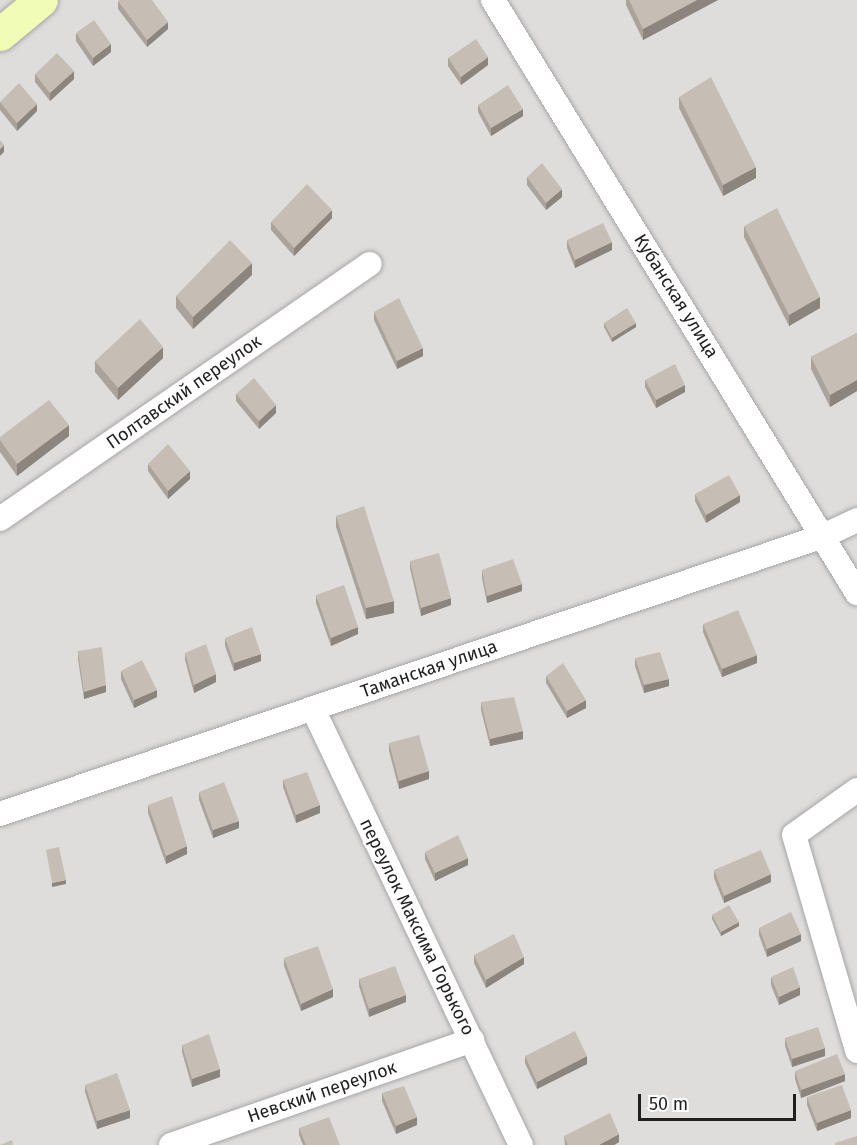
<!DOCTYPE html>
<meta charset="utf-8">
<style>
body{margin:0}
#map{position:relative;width:857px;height:1145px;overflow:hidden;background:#f1eee5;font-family:"Fira Sans",sans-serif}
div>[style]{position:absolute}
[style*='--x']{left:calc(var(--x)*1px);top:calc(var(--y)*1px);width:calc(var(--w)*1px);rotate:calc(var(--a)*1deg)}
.residential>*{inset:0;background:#dedddc}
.roads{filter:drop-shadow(0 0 2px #a6a6a6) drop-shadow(0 0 2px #a6a6a6)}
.street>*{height:24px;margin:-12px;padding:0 12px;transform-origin:12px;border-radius:12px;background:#fff}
.secondary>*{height:33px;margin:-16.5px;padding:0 16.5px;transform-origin:16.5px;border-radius:16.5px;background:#f1fdb7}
.wall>*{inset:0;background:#aaa39b}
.shaded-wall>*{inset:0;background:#8b857e}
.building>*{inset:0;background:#c6beb4}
span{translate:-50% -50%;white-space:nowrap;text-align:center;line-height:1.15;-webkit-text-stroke:4.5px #fff;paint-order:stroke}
.street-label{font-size:18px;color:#1f1f1f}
.scale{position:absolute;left:638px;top:1094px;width:158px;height:27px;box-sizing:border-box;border:3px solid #1f1f1f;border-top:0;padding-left:8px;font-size:18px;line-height:21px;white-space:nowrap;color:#1f1f1f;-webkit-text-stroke:4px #fff;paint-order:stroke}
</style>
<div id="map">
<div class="residential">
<div style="clip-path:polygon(0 0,857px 0,857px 1145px,0 1145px)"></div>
</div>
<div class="roads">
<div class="street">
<div style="--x:493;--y:0;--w:696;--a:58.46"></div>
<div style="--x:0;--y:519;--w:449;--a:-34.6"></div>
<div style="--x:313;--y:709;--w:483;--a:64.5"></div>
<div style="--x:857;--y:790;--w:77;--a:144.5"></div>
<div style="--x:794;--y:835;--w:225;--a:73.7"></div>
<div style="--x:0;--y:814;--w:869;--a:-18.66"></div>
<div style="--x:823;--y:536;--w:38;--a:-25"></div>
<div style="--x:171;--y:1145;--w:319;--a:-19.2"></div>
</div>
<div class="secondary">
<div style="--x:0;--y:34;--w:53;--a:-39.7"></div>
</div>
</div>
<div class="wall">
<div style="clip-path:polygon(626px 0,718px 0,643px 40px,626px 5px)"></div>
<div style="clip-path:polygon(118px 1px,168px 29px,147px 47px,118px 9px)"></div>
<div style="clip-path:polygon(76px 33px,111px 52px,93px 66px,76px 41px)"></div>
<div style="clip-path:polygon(448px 58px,488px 65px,461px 85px,448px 66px)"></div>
<div style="clip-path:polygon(35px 74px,74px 79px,50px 101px,35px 82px)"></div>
<div style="clip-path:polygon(679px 97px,756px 178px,723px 196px,679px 108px)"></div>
<div style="clip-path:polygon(0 102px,37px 111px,17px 131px,0 110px)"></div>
<div style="clip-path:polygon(478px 105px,523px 116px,491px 136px,478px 112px)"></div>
<div style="clip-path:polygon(527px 177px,562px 197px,546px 210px,527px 185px)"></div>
<div style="clip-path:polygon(332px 218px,294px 256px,271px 230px,271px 222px)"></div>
<div style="clip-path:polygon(744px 226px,820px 308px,789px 326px,744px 237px)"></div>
<div style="clip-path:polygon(567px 240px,612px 250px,575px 268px,567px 248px)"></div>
<div style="clip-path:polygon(252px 275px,193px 329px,176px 308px,176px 296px)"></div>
<div style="clip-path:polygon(374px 312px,423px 356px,397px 369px,374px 320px)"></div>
<div style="clip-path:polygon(604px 323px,636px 327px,612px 342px,604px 327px)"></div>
<div style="clip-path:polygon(857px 333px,857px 391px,830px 407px,811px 369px,811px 357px)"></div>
<div style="clip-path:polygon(163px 358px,118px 400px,95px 372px,95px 361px)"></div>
<div style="clip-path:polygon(645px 380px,685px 392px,656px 408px,645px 387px)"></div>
<div style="clip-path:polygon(236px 394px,276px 413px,259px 429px,236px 401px)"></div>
<div style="clip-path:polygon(69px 436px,17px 476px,0 452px,0 437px)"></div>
<div style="clip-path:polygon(148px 464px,190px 479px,168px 499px,148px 471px)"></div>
<div style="clip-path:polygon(695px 494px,740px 502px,706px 523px,695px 501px)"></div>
<div style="clip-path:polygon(336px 516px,394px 613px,366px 619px,336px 527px)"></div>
<div style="clip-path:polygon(410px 561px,451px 605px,421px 616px,410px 568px)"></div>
<div style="clip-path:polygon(482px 570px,522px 591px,487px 603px,482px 578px)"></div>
<div style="clip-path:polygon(316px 595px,358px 634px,331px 646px,316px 603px)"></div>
<div style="clip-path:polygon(703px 624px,757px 663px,722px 677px,703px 632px)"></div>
<div style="clip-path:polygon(225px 638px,261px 661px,234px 671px,225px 646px)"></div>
<div style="clip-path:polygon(78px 651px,106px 692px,84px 699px,78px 659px)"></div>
<div style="clip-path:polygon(185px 653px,216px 682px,194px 693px,185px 660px)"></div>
<div style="clip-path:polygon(635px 658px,669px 686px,644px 693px,635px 666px)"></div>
<div style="clip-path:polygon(121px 671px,157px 697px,134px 708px,121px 679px)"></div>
<div style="clip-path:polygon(546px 676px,586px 708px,567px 718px,546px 683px)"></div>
<div style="clip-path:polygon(481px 702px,523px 739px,490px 746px,481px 710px)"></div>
<div style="clip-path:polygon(389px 743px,429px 779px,399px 789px,389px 751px)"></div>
<div style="clip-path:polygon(283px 780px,320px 813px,296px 823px,283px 787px)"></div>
<div style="clip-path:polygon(199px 792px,239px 828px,213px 838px,199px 800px)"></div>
<div style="clip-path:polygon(148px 805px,187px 854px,166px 864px,148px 813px)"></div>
<div style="clip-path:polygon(425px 852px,468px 865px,435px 881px,425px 859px)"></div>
<div style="clip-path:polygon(714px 870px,771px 882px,724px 903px,714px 878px)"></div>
<div style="clip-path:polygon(712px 915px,739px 926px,721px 936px,712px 919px)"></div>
<div style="clip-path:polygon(759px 928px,801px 941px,767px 957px,759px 935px)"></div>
<div style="clip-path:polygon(474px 955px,524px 964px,486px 988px,474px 963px)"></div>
<div style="clip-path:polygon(284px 958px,333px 997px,301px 1011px,284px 966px)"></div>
<div style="clip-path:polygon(771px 977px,800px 995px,779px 1005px,771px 985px)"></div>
<div style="clip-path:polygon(359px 979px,406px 1002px,369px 1017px,359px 986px)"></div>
<div style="clip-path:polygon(785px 1038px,825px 1056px,792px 1067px,785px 1046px)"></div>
<div style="clip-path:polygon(182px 1045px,220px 1077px,192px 1087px,182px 1052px)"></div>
<div style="clip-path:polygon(525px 1056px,587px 1064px,537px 1089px,525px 1063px)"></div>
<div style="clip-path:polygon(795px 1071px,845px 1081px,801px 1098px,795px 1079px)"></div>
<div style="clip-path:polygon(85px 1085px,130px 1118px,97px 1129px,85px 1092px)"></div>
<div style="clip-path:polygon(382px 1093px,417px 1125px,396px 1134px,382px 1101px)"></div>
<div style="clip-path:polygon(807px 1097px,851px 1118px,817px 1131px,807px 1105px)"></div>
<div style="clip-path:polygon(299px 1128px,340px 1145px,303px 1145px,299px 1135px)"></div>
<div style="clip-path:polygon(564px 1136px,619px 1142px,614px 1145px,565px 1145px)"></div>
</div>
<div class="shaded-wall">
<div style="clip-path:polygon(697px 0,718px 0,643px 40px,643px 29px)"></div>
<div style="clip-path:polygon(168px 22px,168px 29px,147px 47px,147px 40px)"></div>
<div style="clip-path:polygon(111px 44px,111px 52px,93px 66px,93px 58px)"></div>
<div style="clip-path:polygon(488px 57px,488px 65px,461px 85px,461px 77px)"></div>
<div style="clip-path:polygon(74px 71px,74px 79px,50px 101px,50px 93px)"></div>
<div style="clip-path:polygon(37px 104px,37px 111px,17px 131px,17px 123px)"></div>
<div style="clip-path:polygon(523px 109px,523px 116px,491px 136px,491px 128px)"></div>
<div style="clip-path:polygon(4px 145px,4px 152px,0 156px,0 149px)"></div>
<div style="clip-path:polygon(756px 167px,756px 178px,723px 196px,723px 185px)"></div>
<div style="clip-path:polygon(562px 189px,562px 197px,546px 210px,546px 203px)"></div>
<div style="clip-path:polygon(332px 210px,332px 218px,294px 256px,294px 248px)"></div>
<div style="clip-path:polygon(612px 242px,612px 250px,575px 268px,575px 260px)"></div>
<div style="clip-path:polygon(252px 263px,252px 275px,193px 329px,193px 317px)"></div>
<div style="clip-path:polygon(820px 297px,820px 308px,789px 326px,789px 315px)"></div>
<div style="clip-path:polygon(636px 323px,636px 327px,612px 342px,612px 338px)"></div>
<div style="clip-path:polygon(163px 347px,163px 358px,118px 400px,118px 388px)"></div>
<div style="clip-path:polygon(423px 348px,423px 356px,397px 369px,397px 361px)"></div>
<div style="clip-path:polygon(857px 380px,857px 391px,830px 407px,830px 395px)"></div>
<div style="clip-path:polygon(685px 385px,685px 392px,656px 408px,656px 400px)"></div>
<div style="clip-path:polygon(276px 405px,276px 413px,259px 429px,259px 421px)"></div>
<div style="clip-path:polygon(69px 425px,69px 436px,17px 476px,17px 464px)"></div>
<div style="clip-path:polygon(190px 471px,190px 479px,168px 499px,168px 491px)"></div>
<div style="clip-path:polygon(740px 495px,740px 502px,706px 523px,706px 515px)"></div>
<div style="clip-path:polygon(522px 584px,522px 591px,487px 603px,487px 596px)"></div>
<div style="clip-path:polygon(451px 598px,451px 605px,421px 616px,421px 608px)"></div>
<div style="clip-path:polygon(394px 601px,394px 613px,366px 619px,366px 608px)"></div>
<div style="clip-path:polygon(358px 627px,358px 634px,331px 646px,331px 638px)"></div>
<div style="clip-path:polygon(261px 654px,261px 661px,234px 671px,234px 663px)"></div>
<div style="clip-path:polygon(757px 655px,757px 663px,722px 677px,722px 669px)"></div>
<div style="clip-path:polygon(216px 674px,216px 682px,194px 693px,194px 685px)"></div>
<div style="clip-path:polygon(669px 679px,669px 686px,644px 693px,644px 685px)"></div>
<div style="clip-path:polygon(106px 685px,106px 692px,84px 699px,84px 692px)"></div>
<div style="clip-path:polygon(157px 690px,157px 697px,134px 708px,134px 700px)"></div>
<div style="clip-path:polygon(586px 700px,586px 708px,567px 718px,567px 711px)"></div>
<div style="clip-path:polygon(523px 731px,523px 739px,490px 746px,490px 739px)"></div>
<div style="clip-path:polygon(429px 771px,429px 779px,399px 789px,399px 781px)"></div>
<div style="clip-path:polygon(320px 805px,320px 813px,296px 823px,296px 815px)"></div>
<div style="clip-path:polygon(239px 821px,239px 828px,213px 838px,213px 830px)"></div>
<div style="clip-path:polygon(187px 846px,187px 854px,166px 864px,166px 856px)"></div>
<div style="clip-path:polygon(468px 858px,468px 865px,435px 881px,435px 873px)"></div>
<div style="clip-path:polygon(771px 874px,771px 882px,724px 903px,724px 896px)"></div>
<div style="clip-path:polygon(66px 880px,66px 884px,52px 887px,52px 883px)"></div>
<div style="clip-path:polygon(739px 922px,739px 926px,721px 936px,721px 932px)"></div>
<div style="clip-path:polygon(801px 934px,801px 941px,767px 957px,767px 949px)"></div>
<div style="clip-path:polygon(524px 957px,524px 964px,486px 988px,486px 980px)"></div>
<div style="clip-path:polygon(800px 987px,800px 995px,779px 1005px,779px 997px)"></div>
<div style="clip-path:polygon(333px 989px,333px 997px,301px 1011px,301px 1004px)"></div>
<div style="clip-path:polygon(406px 995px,406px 1002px,369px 1017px,369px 1009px)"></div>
<div style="clip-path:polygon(825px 1048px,825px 1056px,792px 1067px,792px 1059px)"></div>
<div style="clip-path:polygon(587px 1056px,587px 1064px,537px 1089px,537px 1082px)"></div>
<div style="clip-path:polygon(220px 1069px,220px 1077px,192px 1087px,192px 1079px)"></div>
<div style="clip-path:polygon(845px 1074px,845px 1081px,801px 1098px,801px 1090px)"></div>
<div style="clip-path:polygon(130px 1110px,130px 1118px,97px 1129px,97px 1121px)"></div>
<div style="clip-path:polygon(851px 1110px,851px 1118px,817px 1131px,817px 1123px)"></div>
<div style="clip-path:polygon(417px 1117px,417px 1125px,396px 1134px,396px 1126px)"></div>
<div style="clip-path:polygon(619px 1134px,619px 1142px,614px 1145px,599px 1145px)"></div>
</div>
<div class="building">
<div style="clip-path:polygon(119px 0,152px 0,168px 22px,147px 40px,118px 1px)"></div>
<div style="clip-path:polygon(629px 0,697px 0,643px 29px)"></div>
<div style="clip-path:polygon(94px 20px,111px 44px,93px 58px,76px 33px)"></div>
<div style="clip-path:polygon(476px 39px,488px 57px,461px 77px,448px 58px)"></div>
<div style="clip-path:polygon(57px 53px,74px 71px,50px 93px,35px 74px)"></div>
<div style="clip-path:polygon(711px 77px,756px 167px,723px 185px,679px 97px)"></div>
<div style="clip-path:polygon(19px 83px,37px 104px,17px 123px,0 102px)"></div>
<div style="clip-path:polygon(508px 85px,523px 109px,491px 128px,478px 105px)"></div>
<div style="clip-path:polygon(0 140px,4px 145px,0 149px)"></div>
<div style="clip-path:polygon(542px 163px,562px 189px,546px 203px,527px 177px)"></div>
<div style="clip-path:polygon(307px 184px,332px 210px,294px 248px,271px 222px)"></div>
<div style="clip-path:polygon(777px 208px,820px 297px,789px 315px,744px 226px)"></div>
<div style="clip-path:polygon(603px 223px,612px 242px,575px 260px,567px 240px)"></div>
<div style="clip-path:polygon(230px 240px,252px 263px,193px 317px,176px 296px)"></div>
<div style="clip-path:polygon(399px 298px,423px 348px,397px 361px,374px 312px)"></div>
<div style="clip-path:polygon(627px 308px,636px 323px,612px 338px,604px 323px)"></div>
<div style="clip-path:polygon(140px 319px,163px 347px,118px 388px,95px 361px)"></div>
<div style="clip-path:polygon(857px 333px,857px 380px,830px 395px,811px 357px)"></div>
<div style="clip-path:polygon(675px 364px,685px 385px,656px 400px,645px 380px)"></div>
<div style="clip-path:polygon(254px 378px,276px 405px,259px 421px,236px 394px)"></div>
<div style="clip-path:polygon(49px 400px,69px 425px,17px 464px,0 440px,0 437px)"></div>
<div style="clip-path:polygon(168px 444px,190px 471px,168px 491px,148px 464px)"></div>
<div style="clip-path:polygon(729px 475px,740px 495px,706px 515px,695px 494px)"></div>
<div style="clip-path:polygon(364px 506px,394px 601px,366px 608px,336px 516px)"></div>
<div style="clip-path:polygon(439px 553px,451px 598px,421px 608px,410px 561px)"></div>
<div style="clip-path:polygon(513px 559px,522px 584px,487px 596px,482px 570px)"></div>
<div style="clip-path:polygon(344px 585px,358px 627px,331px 638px,316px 595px)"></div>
<div style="clip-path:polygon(738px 610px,757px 655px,722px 669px,703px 624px)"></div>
<div style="clip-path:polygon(252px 627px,261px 654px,234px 663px,225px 638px)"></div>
<div style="clip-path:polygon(206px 644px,216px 674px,194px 685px,185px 653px)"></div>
<div style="clip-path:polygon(102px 647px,106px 685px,84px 692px,78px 651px)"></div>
<div style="clip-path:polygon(660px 652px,669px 679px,644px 685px,635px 658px)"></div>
<div style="clip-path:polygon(142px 660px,157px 690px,134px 700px,121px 671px)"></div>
<div style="clip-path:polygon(563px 663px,586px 700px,567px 711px,546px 676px)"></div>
<div style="clip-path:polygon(514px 697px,523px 731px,490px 739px,481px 702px)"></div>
<div style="clip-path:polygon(419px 735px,429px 771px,399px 781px,389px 743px)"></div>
<div style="clip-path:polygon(307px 772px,320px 805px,296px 815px,283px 780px)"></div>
<div style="clip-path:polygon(224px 782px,239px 821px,213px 830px,199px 792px)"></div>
<div style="clip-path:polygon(172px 796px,187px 846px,166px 856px,148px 805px)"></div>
<div style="clip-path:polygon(458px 835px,468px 858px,435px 873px,425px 852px)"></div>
<div style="clip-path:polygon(59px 847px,66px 880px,52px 883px,46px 850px)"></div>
<div style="clip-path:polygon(761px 850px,771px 874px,724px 896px,714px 870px)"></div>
<div style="clip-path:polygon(729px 905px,739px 922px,721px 932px,712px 915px)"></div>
<div style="clip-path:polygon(791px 912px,801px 934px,767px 949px,759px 928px)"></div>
<div style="clip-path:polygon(514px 934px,524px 957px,486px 980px,474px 955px)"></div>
<div style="clip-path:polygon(318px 946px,333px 989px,301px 1004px,284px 958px)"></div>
<div style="clip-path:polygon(395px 966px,406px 995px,369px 1009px,359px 979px)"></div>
<div style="clip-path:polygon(793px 967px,800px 987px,779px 997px,771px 977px)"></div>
<div style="clip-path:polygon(818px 1027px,825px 1048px,792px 1059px,785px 1038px)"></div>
<div style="clip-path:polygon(575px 1031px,587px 1056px,537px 1082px,525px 1056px)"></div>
<div style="clip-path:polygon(209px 1034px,220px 1069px,192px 1079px,182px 1045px)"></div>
<div style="clip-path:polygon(837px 1054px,845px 1074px,801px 1090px,795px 1071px)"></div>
<div style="clip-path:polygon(117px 1073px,130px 1110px,97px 1121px,85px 1085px)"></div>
<div style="clip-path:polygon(842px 1085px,851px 1110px,817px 1123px,807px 1097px)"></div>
<div style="clip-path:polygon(404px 1086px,417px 1117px,396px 1126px,382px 1093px)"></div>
<div style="clip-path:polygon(610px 1113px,619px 1134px,599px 1145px,568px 1145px,564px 1136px)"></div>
<div style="clip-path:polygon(329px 1117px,340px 1145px,306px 1145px,299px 1128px)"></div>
<div style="clip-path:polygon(857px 1136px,857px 1145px,835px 1145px,835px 1143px)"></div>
<div style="clip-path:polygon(12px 1140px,13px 1145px,0 1145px)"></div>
</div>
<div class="street-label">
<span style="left:676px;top:296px;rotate:58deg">Кубанская улица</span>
<span style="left:184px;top:392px;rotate:-35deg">Полтавский переулок</span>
<span style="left:429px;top:669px;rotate:-19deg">Таманская улица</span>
<span style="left:417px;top:927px;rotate:64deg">переулок Максима Горького</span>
<span style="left:322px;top:1092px;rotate:-19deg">Невский переулок</span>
</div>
<div class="scale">50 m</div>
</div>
